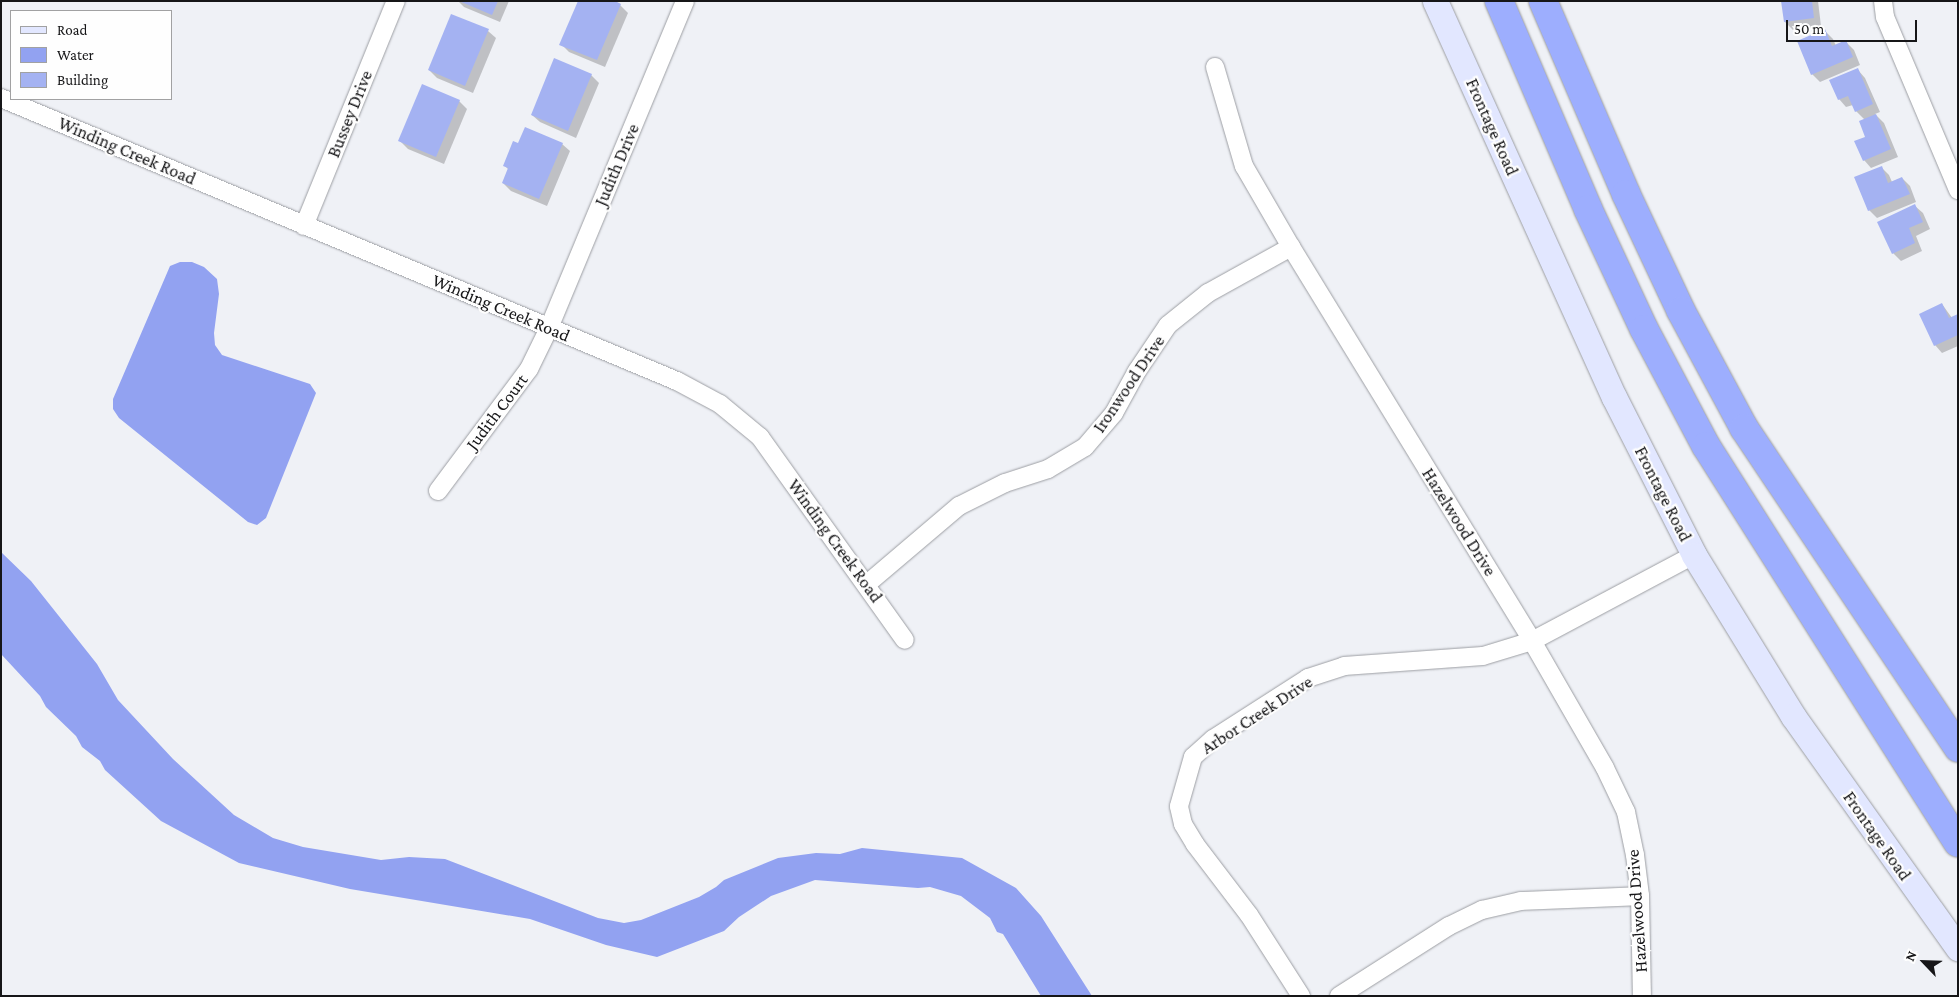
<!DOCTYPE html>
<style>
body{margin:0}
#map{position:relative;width:1959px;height:997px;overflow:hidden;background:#eff1f6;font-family:"Crimson Pro",serif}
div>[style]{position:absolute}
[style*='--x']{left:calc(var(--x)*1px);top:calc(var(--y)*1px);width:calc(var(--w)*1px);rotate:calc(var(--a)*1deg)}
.water>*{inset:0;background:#92a2f1}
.shadow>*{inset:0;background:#0003}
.building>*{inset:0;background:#a4b2f2}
.roads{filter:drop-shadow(0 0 1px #9c9ea3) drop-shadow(0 0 1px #9c9ea3)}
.street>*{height:18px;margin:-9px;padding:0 9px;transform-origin:9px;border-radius:9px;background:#fff}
.secondary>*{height:25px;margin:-12.5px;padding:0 12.5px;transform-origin:12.5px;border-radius:12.5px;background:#e2e7ff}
.highway>*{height:28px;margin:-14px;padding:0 14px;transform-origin:14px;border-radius:14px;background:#9daefe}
span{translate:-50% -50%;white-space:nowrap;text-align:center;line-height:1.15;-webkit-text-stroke:4.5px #fefefe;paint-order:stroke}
.street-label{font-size:18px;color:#161618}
.frame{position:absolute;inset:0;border:2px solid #161618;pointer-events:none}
.legend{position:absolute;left:10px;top:10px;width:162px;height:90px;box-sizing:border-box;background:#fefefe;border:1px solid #a1a1a2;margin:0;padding:6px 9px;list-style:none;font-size:15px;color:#161618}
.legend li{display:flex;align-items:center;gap:10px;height:25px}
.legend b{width:25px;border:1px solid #a1a1a2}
.north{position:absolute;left:1899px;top:937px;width:50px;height:50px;-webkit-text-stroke:4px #fefefe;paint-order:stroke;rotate:294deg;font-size:14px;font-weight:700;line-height:20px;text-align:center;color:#161618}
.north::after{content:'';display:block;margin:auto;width:18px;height:22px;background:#161618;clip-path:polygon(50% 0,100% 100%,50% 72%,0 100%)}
.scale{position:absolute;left:1786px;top:20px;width:131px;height:22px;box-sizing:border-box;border:2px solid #161618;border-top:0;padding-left:6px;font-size:15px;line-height:18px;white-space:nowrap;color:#161618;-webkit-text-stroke:4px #fefefe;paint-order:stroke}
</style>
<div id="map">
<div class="water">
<div style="clip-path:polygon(180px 262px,192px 262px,204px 267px,217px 279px,219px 294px,214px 333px,215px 345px,222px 355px,310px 384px,316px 393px,266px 518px,257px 525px,248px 522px,119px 418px,113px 409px,113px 399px,170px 266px)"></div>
<div style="clip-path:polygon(1px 552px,31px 581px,97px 664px,118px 700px,173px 759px,234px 815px,273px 838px,303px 847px,381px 860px,409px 857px,445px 859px,598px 918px,624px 923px,641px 920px,699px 897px,716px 887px,724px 880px,778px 858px,816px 853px,840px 854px,862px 848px,962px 858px,1016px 888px,1041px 916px,1092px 996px,1041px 996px,1003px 934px,997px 932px,990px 918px,961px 896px,930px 887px,918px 888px,815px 880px,771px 896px,739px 917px,724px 931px,657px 957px,606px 945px,530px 919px,350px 889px,239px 863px,161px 821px,105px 770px,100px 761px,82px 747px,76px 736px,46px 707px,40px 696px,1px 654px)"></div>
</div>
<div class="shadow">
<div style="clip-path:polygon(458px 1px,509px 1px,500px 22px,464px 7px)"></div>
<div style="clip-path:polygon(1788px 1px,1818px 1px,1821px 26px,1793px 30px,1785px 22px)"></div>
<div style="clip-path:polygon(620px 5px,628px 13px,605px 67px,569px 52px,561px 44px)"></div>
<div style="clip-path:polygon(488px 31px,496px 38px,473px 93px,437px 78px,429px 70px)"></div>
<div style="clip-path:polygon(1825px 31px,1833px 39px,1836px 46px,1846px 42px,1854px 50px,1860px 65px,1820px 82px,1812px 74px)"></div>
<div style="clip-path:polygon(1858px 70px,1865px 78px,1880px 112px,1875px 114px,1884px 123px,1898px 157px,1871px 168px,1864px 160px,1867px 137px,1865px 120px,1856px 111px,1853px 105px,1846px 107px,1839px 99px)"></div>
<div style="clip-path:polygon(591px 75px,599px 83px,576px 138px,540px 122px,532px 115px)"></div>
<div style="clip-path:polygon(459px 101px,467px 109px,444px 164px,408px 149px,400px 141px)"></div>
<div style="clip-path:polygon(562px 144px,570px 151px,547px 206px,511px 191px,503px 183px,509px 170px,504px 165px,519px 145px)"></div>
<div style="clip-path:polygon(1881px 167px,1889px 175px,1892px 182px,1902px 178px,1910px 186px,1916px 202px,1877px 218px,1869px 210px)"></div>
<div style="clip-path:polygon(1915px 206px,1923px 213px,1930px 229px,1916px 236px,1922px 251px,1901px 261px,1893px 253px)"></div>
<div style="clip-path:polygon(1942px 304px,1952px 318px,1958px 315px,1958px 346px,1942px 353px,1935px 345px)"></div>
</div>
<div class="building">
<div style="clip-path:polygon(459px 1px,498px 1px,492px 15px)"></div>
<div style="clip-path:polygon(578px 1px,615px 1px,621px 4px,597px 60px,559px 45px)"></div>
<div style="clip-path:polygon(1781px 1px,1812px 1px,1814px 18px,1784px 22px)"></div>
<div style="clip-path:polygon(451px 14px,489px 29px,465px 86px,428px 70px)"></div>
<div style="clip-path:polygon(1825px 29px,1832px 46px,1846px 40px,1853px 57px,1811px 75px,1797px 41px)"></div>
<div style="clip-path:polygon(554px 58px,592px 74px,568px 131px,531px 115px)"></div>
<div style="clip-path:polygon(1858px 68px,1873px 104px,1855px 112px,1848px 96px,1838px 100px,1829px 80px)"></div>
<div style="clip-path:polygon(422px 84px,460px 100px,436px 157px,398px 141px)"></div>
<div style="clip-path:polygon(1876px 114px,1891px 149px,1863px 161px,1854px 141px,1865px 137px,1859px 121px)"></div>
<div style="clip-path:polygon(525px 127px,563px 143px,539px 199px,502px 183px,508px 168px,503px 166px,513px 141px,518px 143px)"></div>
<div style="clip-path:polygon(1882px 166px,1888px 183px,1902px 177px,1910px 194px,1868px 211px,1854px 177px)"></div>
<div style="clip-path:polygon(1915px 204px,1923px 222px,1909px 228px,1915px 243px,1892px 254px,1877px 222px)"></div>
<div style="clip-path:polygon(1942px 303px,1949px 318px,1958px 314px,1958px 335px,1934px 346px,1919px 314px)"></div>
</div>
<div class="roads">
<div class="street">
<div style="--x:1883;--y:1;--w:16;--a:83"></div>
<div style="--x:1885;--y:17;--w:188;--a:67.1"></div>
<div style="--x:1215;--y:67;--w:103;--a:73.7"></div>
<div style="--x:1244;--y:166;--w:94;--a:59.9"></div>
<div style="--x:1291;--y:247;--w:462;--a:58.5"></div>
<div style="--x:1532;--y:641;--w:146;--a:60.1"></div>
<div style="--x:1605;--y:768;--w:49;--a:64.5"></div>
<div style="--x:1626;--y:812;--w:44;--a:78.2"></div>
<div style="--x:1635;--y:855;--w:41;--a:83"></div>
<div style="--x:1640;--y:896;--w:100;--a:88.9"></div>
<div style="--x:1;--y:98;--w:733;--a:22.72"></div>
<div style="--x:677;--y:381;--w:49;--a:28.1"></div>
<div style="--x:720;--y:404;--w:52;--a:39.5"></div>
<div style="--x:760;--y:437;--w:249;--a:54.5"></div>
<div style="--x:304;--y:226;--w:243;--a:-67.8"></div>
<div style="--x:438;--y:491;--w:152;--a:-53.3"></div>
<div style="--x:529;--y:369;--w:46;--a:-64"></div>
<div style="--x:549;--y:328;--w:354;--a:-67.4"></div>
<div style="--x:867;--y:584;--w:121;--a:-40.3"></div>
<div style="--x:959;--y:506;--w:51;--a:-26.6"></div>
<div style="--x:1005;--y:483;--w:45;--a:-18"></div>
<div style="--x:1048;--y:469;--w:43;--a:-30.7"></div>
<div style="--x:1085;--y:447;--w:45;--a:-49.5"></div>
<div style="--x:1114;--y:413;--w:48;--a:-61.3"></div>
<div style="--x:1137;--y:371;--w:55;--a:-56"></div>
<div style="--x:1168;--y:325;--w:51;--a:-38.7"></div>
<div style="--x:1208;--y:293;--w:95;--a:-29"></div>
<div style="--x:1301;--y:996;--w:96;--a:-122.7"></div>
<div style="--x:1249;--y:915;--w:89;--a:-127.3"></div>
<div style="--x:1195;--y:844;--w:23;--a:-121"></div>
<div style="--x:1183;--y:824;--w:18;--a:-103"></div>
<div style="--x:1179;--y:806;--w:51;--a:-74.1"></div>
<div style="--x:1193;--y:757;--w:27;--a:-42"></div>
<div style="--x:1213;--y:739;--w:113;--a:-32.7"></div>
<div style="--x:1308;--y:678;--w:38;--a:-18"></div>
<div style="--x:1344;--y:666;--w:139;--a:-4.1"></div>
<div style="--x:1483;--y:656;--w:51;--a:-17"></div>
<div style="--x:1532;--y:641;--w:183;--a:-28"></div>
<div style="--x:1339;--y:996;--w:130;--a:-32.5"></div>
<div style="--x:1449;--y:926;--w:37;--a:-26"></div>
<div style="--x:1482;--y:910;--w:40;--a:-13"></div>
<div style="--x:1521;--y:901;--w:119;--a:-2.4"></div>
</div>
<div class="secondary">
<div style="--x:1435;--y:1;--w:435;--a:65.7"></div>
<div style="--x:1614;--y:397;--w:177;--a:63.1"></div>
<div style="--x:1694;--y:555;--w:189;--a:58.4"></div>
<div style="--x:1793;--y:716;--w:285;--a:54.6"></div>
</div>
<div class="highway">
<div style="--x:1499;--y:1;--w:226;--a:66.8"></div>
<div style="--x:1588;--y:209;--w:132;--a:65"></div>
<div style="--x:1644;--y:329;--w:132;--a:62.1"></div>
<div style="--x:1706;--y:446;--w:470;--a:57.6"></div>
<div style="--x:1543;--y:1;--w:210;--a:66.7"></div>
<div style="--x:1626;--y:194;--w:129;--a:64.8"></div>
<div style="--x:1681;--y:311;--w:133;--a:61.7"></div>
<div style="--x:1744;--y:428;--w:385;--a:56.2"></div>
</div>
</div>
<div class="street-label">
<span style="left:350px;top:114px;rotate:-68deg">Bussey Drive</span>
<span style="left:1492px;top:127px;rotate:66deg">Frontage Road</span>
<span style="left:127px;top:151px;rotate:23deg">Winding Creek Road</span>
<span style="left:617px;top:165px;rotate:-67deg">Judith Drive</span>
<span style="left:501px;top:308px;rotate:23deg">Winding Creek Road</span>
<span style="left:1129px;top:384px;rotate:-56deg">Ironwood Drive</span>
<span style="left:497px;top:412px;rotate:-53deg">Judith Court</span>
<span style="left:1663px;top:494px;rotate:63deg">Frontage Road</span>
<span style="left:1459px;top:522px;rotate:58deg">Hazelwood Drive</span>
<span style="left:835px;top:541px;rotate:54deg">Winding Creek Road</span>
<span style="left:1257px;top:715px;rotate:-33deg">Arbor Creek Drive</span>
<span style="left:1877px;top:836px;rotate:55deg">Frontage Road</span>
<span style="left:1637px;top:911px;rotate:-94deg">Hazelwood Drive</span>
</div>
<div class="frame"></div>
<ul class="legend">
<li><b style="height:6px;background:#e2e7ff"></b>Road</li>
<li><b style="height:14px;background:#92a2f1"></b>Water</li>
<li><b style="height:14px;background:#a4b2f2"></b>Building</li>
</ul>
<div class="north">N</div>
<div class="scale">50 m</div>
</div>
